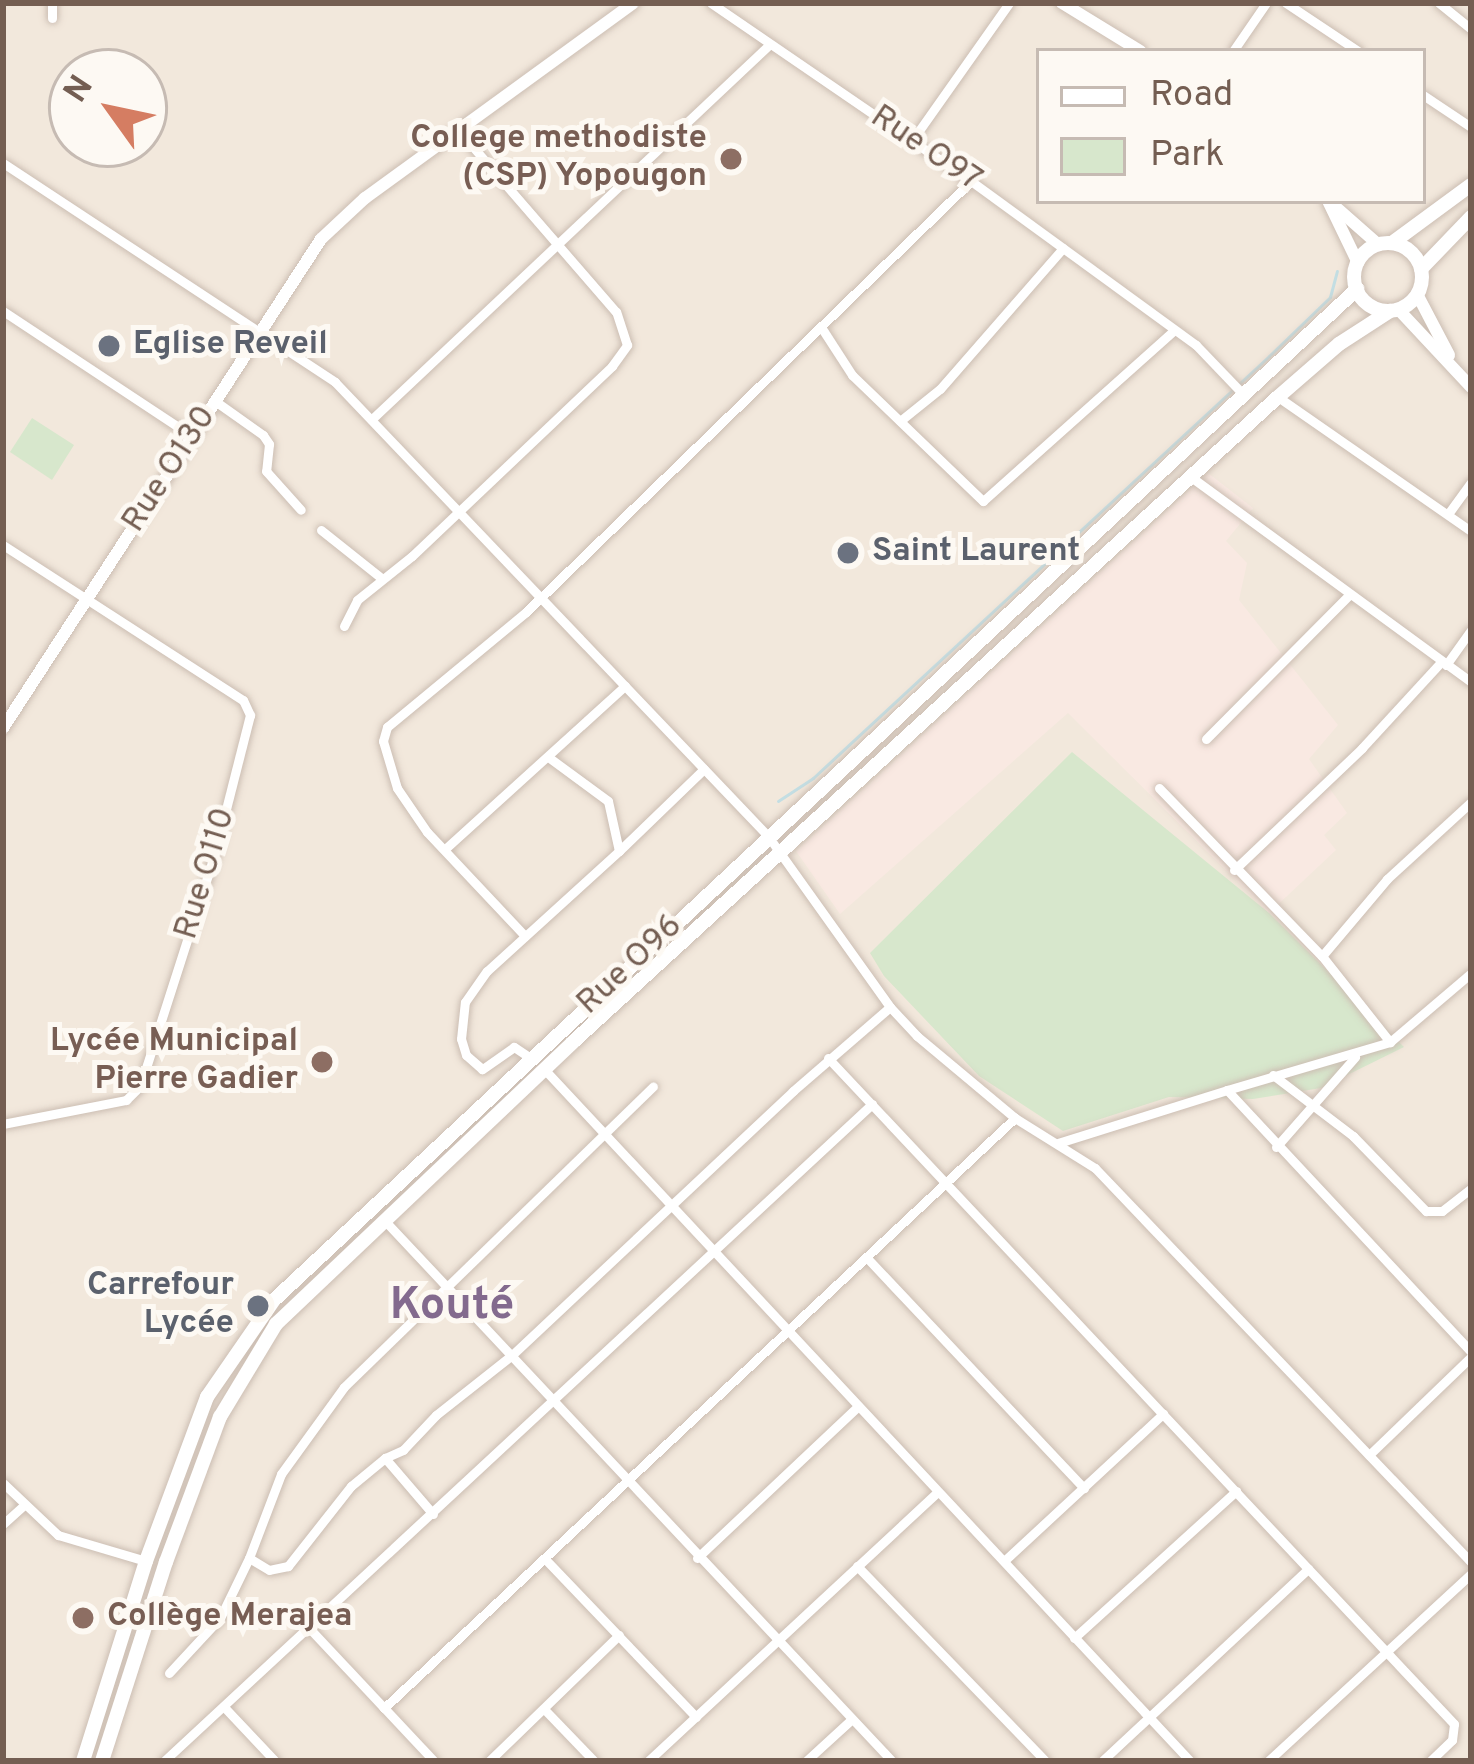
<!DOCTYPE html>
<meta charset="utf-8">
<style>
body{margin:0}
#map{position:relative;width:1474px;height:1764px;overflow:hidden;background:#fbf5ed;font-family:Overpass,sans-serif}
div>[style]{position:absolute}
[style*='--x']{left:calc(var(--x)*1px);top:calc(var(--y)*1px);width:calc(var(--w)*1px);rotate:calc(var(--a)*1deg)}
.residential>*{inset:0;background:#f2e8dc}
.commercial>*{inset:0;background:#f9e9e2}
.green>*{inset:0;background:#d7e7cc}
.stream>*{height:3px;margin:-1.5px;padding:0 1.5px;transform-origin:1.5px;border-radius:1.5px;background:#c3dee3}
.roads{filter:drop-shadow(0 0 3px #ccbeb3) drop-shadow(0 0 3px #ccbeb3)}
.minor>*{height:9px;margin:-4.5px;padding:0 4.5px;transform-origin:4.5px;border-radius:4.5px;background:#fff}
.tertiary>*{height:12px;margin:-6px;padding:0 6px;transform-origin:6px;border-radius:6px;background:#fff}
.secondary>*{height:14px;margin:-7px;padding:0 7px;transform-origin:7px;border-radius:7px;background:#fff}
.secondary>.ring{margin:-7px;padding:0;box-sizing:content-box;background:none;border:14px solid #fff;border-radius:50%}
.dots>*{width:33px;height:33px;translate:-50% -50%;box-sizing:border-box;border:6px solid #fdf9f3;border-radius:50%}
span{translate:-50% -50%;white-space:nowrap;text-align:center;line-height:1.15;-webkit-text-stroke:10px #fdf9f3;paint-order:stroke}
.education-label{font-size:33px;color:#785e54;font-weight:700}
.right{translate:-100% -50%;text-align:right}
.left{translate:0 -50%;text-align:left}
.street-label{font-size:33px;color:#745e52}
.worship-label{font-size:33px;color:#5b616d;font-weight:700}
.district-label{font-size:45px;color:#836a8e;font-weight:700}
.frame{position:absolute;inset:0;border:6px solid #745e52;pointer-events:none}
.legend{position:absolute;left:1036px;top:48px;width:390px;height:156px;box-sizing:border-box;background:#fdf9f3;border:3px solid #c6bbb3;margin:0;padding:15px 21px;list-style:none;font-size:36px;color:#745e52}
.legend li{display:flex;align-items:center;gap:24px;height:60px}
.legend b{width:60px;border:3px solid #c6bbb3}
.north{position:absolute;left:48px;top:48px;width:120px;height:120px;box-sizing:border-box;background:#fdf9f3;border:3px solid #c6bbb3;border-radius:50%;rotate:303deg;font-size:33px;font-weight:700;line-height:48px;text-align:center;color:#745e52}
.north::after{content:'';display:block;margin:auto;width:42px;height:54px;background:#d57d62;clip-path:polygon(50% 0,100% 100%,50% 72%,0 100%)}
</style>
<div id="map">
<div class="residential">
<div style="clip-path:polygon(evenodd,3px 3px,1471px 3px,1471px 1761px,3px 1761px,3px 3px,1039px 51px,1423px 51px,1423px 201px,1039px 201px,1039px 51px,3px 3px,72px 72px,144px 72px,144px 144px,72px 144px,72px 72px)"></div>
</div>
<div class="commercial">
<div style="clip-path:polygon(1208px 473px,1253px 508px,1226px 541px,1247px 563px,1239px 600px,1338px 725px,1309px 759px,1347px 813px,1324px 835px,1336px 850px,1269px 913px,1068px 713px,840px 914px,796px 851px)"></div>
</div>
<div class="green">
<div style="clip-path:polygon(32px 418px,74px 445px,52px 480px,10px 452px)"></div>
<div style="clip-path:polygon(1072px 752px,1269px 913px,1404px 1047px,1321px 1088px,1253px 1099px,1169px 1097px,1063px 1131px,979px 1076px,884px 976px,870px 953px)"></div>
</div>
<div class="stream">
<div style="--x:778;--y:801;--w:42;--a:-33.3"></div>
<div style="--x:813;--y:778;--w:621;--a:-42.78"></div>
<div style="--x:1269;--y:356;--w:85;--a:-44"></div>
<div style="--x:1330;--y:297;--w:27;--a:-75"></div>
</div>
<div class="roads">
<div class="minor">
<div style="--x:52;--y:3;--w:15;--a:90"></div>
<div style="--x:711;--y:3;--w:315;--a:34.4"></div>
<div style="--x:971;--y:181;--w:278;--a:36.1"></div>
<div style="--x:1196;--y:345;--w:68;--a:46.2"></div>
<div style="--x:1286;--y:3;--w:87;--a:33.7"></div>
<div style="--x:1439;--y:3;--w:41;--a:39.1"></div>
<div style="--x:1233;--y:51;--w:58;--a:-55.5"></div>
<div style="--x:1423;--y:95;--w:58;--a:33.7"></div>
<div style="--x:911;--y:142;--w:170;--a:-54.8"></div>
<div style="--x:3;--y:163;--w:398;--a:33.4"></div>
<div style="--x:335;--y:382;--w:627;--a:46.36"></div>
<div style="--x:768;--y:836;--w:210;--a:54.5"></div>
<div style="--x:890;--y:1007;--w:40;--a:47"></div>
<div style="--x:917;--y:1036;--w:128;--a:39.9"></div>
<div style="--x:1015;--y:1118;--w:94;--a:32"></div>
<div style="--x:1095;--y:1168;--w:545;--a:46.34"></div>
<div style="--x:3;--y:311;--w:227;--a:33.5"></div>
<div style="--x:821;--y:327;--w:57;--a:57.1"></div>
<div style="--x:852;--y:375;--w:182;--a:43.9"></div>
<div style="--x:983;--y:501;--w:255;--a:-41.8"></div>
<div style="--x:1278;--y:397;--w:235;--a:34.8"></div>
<div style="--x:215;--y:401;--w:59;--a:35.3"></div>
<div style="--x:263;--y:435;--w:11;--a:56"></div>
<div style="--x:269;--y:444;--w:27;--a:96"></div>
<div style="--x:266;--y:471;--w:52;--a:48.1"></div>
<div style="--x:373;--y:418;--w:545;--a:-43.29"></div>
<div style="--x:900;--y:421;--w:51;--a:-38.7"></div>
<div style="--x:940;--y:389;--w:187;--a:-48.9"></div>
<div style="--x:1191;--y:477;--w:347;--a:36.2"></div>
<div style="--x:1448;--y:514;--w:39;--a:-54"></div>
<div style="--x:321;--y:530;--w:75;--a:38.5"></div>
<div style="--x:3;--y:545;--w:286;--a:32.9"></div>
<div style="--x:243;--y:700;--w:17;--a:65"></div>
<div style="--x:250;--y:715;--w:146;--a:104.3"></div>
<div style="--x:214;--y:856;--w:242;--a:107.8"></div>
<div style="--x:140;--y:1086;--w:20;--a:135"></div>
<div style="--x:126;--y:1100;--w:125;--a:169"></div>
<div style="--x:344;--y:626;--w:29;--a:-63"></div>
<div style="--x:357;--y:600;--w:70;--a:-38.7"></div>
<div style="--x:412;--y:556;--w:276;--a:-43.5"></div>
<div style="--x:612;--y:366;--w:26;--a:-54"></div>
<div style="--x:627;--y:345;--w:35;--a:-108"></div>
<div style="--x:616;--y:312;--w:240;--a:-130.9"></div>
<div style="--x:1446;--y:665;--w:43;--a:-54.5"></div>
<div style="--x:1206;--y:739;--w:204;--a:-45.2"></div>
<div style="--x:1159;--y:788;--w:234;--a:45.9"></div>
<div style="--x:1322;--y:956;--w:110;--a:51.7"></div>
<div style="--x:445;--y:849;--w:243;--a:-42.2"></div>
<div style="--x:619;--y:851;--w:118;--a:-44"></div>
<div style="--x:1234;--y:870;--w:177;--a:-43.6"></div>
<div style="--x:1362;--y:748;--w:117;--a:-47.4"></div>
<div style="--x:525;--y:936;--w:143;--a:-133.3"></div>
<div style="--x:427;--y:832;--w:53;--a:-124.3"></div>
<div style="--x:397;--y:788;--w:49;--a:-106.6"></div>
<div style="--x:383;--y:741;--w:15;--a:-74"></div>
<div style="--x:387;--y:727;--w:180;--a:-39.6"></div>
<div style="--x:526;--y:612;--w:620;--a:-44.08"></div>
<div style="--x:1322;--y:956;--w:101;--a:-49.8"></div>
<div style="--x:1387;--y:879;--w:114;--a:-42.5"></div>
<div style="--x:828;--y:1058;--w:914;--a:46.77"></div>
<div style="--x:1454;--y:1724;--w:16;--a:97"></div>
<div style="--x:1452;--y:1740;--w:30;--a:136"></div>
<div style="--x:532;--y:1059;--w:22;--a:-146"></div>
<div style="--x:514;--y:1047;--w:39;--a:145"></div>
<div style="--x:482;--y:1069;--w:21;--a:-139"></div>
<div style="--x:466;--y:1055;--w:17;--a:-107"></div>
<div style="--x:461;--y:1039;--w:37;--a:-84"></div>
<div style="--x:465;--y:1002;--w:38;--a:-55"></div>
<div style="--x:487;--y:971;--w:178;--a:-42.3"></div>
<div style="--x:619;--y:851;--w:51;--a:-102.4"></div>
<div style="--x:608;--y:801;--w:74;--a:-143.7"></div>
<div style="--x:545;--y:1070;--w:945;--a:46.97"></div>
<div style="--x:1273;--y:1075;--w:101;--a:37.3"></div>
<div style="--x:1353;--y:1136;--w:105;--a:45.8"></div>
<div style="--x:1426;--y:1211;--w:16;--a:0"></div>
<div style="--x:1442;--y:1211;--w:37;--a:-38"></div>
<div style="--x:1227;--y:1090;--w:170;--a:-16.4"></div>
<div style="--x:1390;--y:1042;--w:106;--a:-40.4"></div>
<div style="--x:1058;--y:1143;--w:177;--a:-17.4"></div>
<div style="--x:1227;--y:1090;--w:358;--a:47"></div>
<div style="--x:1276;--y:1147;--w:120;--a:-48.7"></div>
<div style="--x:385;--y:1221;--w:741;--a:46.81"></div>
<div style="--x:868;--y:1259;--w:315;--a:46.7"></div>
<div style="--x:1369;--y:1455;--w:141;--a:-43.9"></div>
<div style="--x:385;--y:1458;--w:20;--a:-24"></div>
<div style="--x:403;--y:1450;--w:48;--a:-46.7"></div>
<div style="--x:436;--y:1415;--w:97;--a:-38.3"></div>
<div style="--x:512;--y:1355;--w:386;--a:-43.2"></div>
<div style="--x:793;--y:1091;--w:128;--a:-40.9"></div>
<div style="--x:3;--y:1483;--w:76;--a:43.4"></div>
<div style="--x:58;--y:1535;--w:92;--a:16.5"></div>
<div style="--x:433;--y:1514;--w:74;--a:-130.6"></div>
<div style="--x:385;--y:1458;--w:44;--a:140.5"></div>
<div style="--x:351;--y:1486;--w:102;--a:128.2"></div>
<div style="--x:288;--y:1566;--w:19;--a:168"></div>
<div style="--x:269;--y:1570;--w:23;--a:-149"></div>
<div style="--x:249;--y:1558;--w:90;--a:-69.1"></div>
<div style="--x:281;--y:1474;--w:107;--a:-54.1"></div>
<div style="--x:344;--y:1387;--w:431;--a:-44.2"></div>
<div style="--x:3;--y:1524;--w:28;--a:-42"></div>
<div style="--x:697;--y:1558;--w:220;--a:-43.3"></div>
<div style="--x:546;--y:1560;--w:217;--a:46.3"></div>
<div style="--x:1004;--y:1561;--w:217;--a:-42.8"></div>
<div style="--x:857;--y:1566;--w:271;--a:46"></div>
<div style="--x:310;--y:1629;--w:181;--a:46.8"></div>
<div style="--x:1074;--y:1638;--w:219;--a:-42.2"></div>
<div style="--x:169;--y:1673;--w:75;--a:-47.2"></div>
<div style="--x:220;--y:1618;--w:67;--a:-64.2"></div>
<div style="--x:225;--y:1708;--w:73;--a:46.7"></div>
<div style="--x:384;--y:1708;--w:864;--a:-43.08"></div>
<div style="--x:544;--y:1709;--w:72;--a:46.1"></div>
<div style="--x:164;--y:1761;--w:966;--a:-42.86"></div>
<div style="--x:489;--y:1761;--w:181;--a:-44.1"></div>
<div style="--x:648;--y:1761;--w:395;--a:-42.9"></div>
<div style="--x:806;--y:1761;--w:62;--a:-42.4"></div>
<div style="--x:1102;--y:1761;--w:282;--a:-43"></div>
<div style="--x:1268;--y:1761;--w:276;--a:-42.7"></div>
</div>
<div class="tertiary">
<div style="--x:1062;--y:3;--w:92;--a:31.6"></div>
<div style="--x:1328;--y:201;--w:69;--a:64.2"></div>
<div style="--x:1330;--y:202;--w:65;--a:41.3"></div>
<div style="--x:1417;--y:294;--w:69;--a:62.3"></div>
<div style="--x:1398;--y:309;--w:107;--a:46.9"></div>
<div style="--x:3;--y:728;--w:583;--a:-56.96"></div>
<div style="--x:321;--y:239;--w:60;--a:-43"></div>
<div style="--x:365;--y:198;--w:331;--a:-36"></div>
</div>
<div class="secondary">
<div style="--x:1392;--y:243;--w:98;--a:-36.3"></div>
<div class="ring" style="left:1354px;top:243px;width:54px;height:54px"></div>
<div style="--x:1421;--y:269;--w:72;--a:-46.1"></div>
<div style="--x:83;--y:1761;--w:210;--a:-72.5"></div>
<div style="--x:146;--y:1561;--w:175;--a:-69.6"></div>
<div style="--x:207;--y:1397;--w:118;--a:-55.4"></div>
<div style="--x:274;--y:1300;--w:1482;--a:-43.03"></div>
<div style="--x:102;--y:1761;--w:209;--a:-72.2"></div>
<div style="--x:166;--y:1562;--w:155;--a:-69.6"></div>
<div style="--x:220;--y:1417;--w:109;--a:-58.9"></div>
<div style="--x:276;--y:1324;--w:410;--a:-43.5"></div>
<div style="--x:573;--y:1042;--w:956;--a:-42.46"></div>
<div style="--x:1278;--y:397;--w:81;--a:-41"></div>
<div style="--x:1339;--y:344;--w:61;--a:-32.9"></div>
</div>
</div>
<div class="dots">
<div style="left:731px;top:159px;background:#8d6e63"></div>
<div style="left:109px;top:346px;background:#6b7280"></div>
<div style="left:848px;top:553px;background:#6b7280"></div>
<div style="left:322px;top:1062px;background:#8d6e63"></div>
<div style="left:258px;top:1306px;background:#6b7280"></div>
<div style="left:83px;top:1618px;background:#8d6e63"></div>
</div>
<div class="education-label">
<span class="right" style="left:707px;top:159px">College methodiste<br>(CSP) Yopougon</span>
<span class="right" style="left:298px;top:1062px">Lycée Municipal<br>Pierre Gadier</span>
<span class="left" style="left:107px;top:1618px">Collège Merajea</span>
</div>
<div class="street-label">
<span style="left:925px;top:150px;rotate:34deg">Rue O97</span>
<span style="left:171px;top:470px;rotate:-57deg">Rue O130</span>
<span style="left:207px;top:874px;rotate:-73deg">Rue O110</span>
<span style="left:631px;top:966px;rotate:-43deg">Rue O96</span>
</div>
<div class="worship-label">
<span class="left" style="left:133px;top:346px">Eglise Reveil</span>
<span class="left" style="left:872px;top:553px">Saint Laurent</span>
<span class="right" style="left:234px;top:1306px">Carrefour<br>Lycée</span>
</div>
<div class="district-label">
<span style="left:452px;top:1307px">Kouté</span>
</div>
<div class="frame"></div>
<ul class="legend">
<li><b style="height:15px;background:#fff"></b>Road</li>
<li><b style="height:33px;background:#d7e7cc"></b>Park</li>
</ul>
<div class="north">N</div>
</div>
